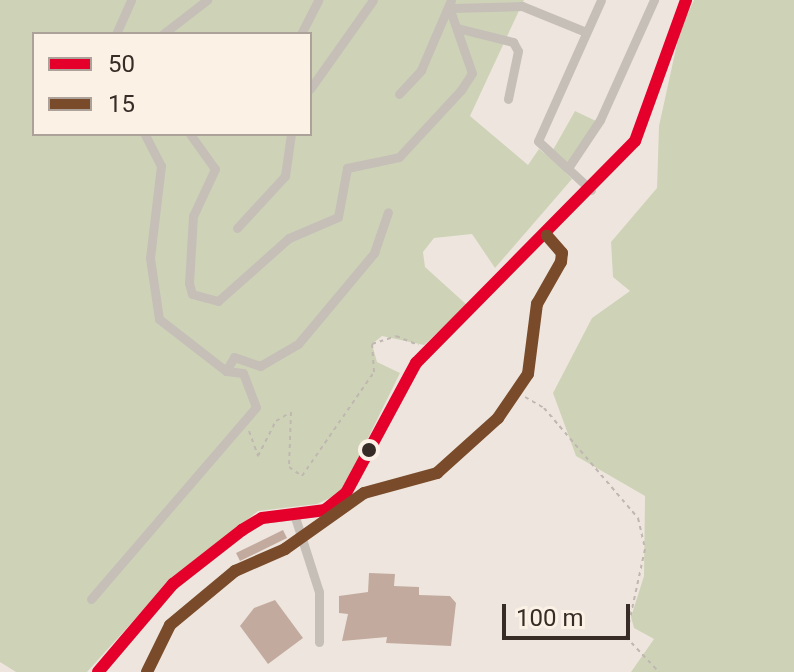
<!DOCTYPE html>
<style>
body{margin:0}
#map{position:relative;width:794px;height:672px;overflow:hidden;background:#eee6de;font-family:Roboto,sans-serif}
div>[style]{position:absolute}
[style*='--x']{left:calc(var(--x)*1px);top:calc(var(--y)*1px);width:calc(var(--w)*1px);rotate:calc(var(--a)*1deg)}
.green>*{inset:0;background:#ced3b7}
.building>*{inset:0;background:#c3aa9e}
.path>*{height:2px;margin-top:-1px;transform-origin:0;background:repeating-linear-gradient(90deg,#bfb7b0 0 4px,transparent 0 8px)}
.minor>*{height:9px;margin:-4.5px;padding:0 4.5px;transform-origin:4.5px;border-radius:4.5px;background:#c6bfb8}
.tertiary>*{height:11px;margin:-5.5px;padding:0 5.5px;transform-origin:5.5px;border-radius:5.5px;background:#c6bfb8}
.bus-1>*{height:12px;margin:-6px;padding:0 6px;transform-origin:6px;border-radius:6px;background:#e4002b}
.bus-2>*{height:12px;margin:-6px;padding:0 6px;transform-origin:6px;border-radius:6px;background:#7a4b2a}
.dots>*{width:22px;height:22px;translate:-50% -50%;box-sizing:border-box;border:4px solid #fbf1e5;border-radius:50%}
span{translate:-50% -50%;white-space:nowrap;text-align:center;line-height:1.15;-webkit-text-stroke:8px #fbf1e5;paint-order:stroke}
.legend{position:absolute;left:32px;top:32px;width:280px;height:104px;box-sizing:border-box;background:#fbf1e5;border:2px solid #ada299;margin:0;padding:10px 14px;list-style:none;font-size:24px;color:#372c26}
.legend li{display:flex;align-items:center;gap:16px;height:40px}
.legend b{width:40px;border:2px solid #ada299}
.scale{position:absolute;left:502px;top:604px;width:128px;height:36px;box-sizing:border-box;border:4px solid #372c26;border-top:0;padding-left:10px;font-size:24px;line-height:28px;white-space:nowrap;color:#372c26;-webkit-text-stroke:6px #fbf1e5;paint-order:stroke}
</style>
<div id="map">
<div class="green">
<div style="clip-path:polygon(evenodd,0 0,524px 0,470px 116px,528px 165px,539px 149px,549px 157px,575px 111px,596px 121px,565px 172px,572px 179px,495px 268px,472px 234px,434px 238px,423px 252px,425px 267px,467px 305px,424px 345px,382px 336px,372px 344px,377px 362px,400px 373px,341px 493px,317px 504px,258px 511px,164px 587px,87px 672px,16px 672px,0 662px,0 0,34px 34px,310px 34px,310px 134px,34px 134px,34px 34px)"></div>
<div style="clip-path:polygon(694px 0,794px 0,794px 672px,631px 672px,654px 639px,634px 628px,631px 617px,644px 576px,645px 496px,576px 456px,553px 393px,592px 318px,630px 291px,613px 277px,611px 242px,657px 188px,659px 126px,680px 30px)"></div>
</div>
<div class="building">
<div style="clip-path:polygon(283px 530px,287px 538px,240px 561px,236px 553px)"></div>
<div style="clip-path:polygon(369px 573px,395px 574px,394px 586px,419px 587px,419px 595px,450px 596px,456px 603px,451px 646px,386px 643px,387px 637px,342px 641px,348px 614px,339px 613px,339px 596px,368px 592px)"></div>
<div style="clip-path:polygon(275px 600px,303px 638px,268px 664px,240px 626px,254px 608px)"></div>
</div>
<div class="path">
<div style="--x:525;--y:397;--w:22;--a:30"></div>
<div style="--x:544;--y:408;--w:145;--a:49.5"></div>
<div style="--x:638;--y:518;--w:32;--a:77"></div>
<div style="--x:645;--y:549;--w:90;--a:102.2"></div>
<div style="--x:626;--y:637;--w:48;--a:46.7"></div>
<div style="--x:249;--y:431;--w:27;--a:70"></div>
<div style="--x:258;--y:456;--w:39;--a:-63"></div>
<div style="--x:276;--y:421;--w:17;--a:-31"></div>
<div style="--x:291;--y:412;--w:55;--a:92.1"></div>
<div style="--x:289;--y:467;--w:16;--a:35"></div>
<div style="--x:302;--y:476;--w:126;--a:-55.3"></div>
<div style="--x:374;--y:372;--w:28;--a:-94"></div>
<div style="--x:372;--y:344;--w:25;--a:-18"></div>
<div style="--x:396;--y:336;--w:24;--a:22"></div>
</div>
<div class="minor">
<div style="--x:452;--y:8;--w:70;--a:-1.6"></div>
<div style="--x:522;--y:6;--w:69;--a:22.1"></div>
<div style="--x:457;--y:28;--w:58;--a:14"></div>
<div style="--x:513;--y:42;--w:10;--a:61"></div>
<div style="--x:518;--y:51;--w:49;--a:101.8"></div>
<div style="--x:116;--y:34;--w:37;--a:-66"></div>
<div style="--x:163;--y:34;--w:56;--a:-37.7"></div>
<div style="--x:301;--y:34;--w:38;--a:-63"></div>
<div style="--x:310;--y:89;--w:109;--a:-54.7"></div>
<div style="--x:399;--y:94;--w:33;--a:-47"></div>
<div style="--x:421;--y:70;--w:76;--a:-66.8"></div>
<div style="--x:190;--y:134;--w:43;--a:54.5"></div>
<div style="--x:215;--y:169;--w:52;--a:115.1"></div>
<div style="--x:193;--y:216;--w:67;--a:93.4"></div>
<div style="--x:189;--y:283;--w:11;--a:75"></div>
<div style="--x:192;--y:294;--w:27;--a:15"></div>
<div style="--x:218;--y:301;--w:95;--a:-41.6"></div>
<div style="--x:289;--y:238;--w:53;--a:-23.2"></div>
<div style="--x:338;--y:217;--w:50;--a:-79.6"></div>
<div style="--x:347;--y:168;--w:53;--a:-11.9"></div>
<div style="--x:399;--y:157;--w:91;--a:-47.2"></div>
<div style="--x:461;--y:90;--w:20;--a:-57"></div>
<div style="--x:472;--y:73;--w:64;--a:-109.3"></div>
<div style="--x:568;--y:168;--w:58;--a:-56.3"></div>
<div style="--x:600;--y:120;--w:132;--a:-65.8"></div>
<div style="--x:591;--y:190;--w:72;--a:-137.2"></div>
<div style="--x:538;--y:141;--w:154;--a:-65.9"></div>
<div style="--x:237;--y:228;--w:71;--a:-47.3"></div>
<div style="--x:285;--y:176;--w:42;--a:-81.9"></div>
<div style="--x:226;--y:371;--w:16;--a:-60"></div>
<div style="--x:234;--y:357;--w:28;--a:19"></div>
<div style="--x:260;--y:366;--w:44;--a:-30.1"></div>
<div style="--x:298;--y:344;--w:119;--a:-50.1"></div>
<div style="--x:374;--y:253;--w:43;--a:-71.1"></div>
<div style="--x:294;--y:514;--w:82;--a:72.2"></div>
<div style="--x:319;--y:592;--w:50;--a:90"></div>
<div style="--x:91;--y:599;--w:253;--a:-49.3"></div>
<div style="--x:256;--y:407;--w:36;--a:-111"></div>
<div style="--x:243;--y:373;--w:17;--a:-173"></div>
<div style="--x:226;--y:371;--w:85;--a:-142.2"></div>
<div style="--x:159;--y:319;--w:62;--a:-98.4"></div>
<div style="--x:150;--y:258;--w:93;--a:-83.2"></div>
<div style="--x:161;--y:166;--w:36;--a:-117"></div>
<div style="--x:147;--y:672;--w:52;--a:-63.9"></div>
<div style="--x:170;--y:625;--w:85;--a:-39.7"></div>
<div style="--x:235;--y:571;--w:55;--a:-23.7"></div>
<div style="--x:285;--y:549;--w:97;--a:-35.3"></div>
<div style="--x:364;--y:493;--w:76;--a:-15.3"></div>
<div style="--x:437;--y:473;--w:82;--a:-42"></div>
<div style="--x:498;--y:418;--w:53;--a:-55.7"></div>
<div style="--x:528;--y:374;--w:71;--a:-82.7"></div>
<div style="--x:537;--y:304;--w:48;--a:-60.3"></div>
<div style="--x:561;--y:262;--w:9;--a:-84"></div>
<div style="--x:562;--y:253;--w:23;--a:-131"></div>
</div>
<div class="tertiary">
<div style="--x:98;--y:672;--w:116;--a:-49.6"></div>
<div style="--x:173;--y:584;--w:88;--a:-38"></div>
<div style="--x:242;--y:530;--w:23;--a:-31"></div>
<div style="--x:262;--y:518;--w:64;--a:-7.2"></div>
<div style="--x:325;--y:510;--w:27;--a:-39"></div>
<div style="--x:346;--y:493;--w:148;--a:-61.7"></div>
<div style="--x:416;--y:363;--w:312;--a:-45.4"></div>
<div style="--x:635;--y:141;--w:150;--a:-70.1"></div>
</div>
<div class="bus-1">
<div style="--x:98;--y:672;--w:116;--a:-49.6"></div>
<div style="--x:173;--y:584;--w:88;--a:-38"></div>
<div style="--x:242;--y:530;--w:23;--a:-31"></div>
<div style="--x:262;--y:518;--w:64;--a:-7.2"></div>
<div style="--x:325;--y:510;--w:27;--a:-39"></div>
<div style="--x:346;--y:493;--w:148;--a:-61.7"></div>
<div style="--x:416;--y:363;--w:312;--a:-45.4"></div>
<div style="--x:635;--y:141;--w:150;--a:-70.1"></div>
</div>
<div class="bus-2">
<div style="--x:147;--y:672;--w:52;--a:-63.9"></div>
<div style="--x:170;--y:625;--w:85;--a:-39.7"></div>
<div style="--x:235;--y:571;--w:55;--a:-23.7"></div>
<div style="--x:285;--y:549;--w:97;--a:-35.3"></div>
<div style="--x:364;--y:493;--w:76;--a:-15.3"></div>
<div style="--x:437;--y:473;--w:82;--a:-42"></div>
<div style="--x:498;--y:418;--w:53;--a:-55.7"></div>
<div style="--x:528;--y:374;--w:71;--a:-82.7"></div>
<div style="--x:537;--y:304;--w:48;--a:-60.3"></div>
<div style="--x:561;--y:262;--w:9;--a:-84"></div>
<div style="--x:562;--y:253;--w:23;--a:-131"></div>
</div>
<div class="dots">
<div style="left:369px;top:450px;background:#372c26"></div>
</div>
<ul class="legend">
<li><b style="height:10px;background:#e4002b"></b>50</li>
<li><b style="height:10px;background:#7a4b2a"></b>15</li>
</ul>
<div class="scale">100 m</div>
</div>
